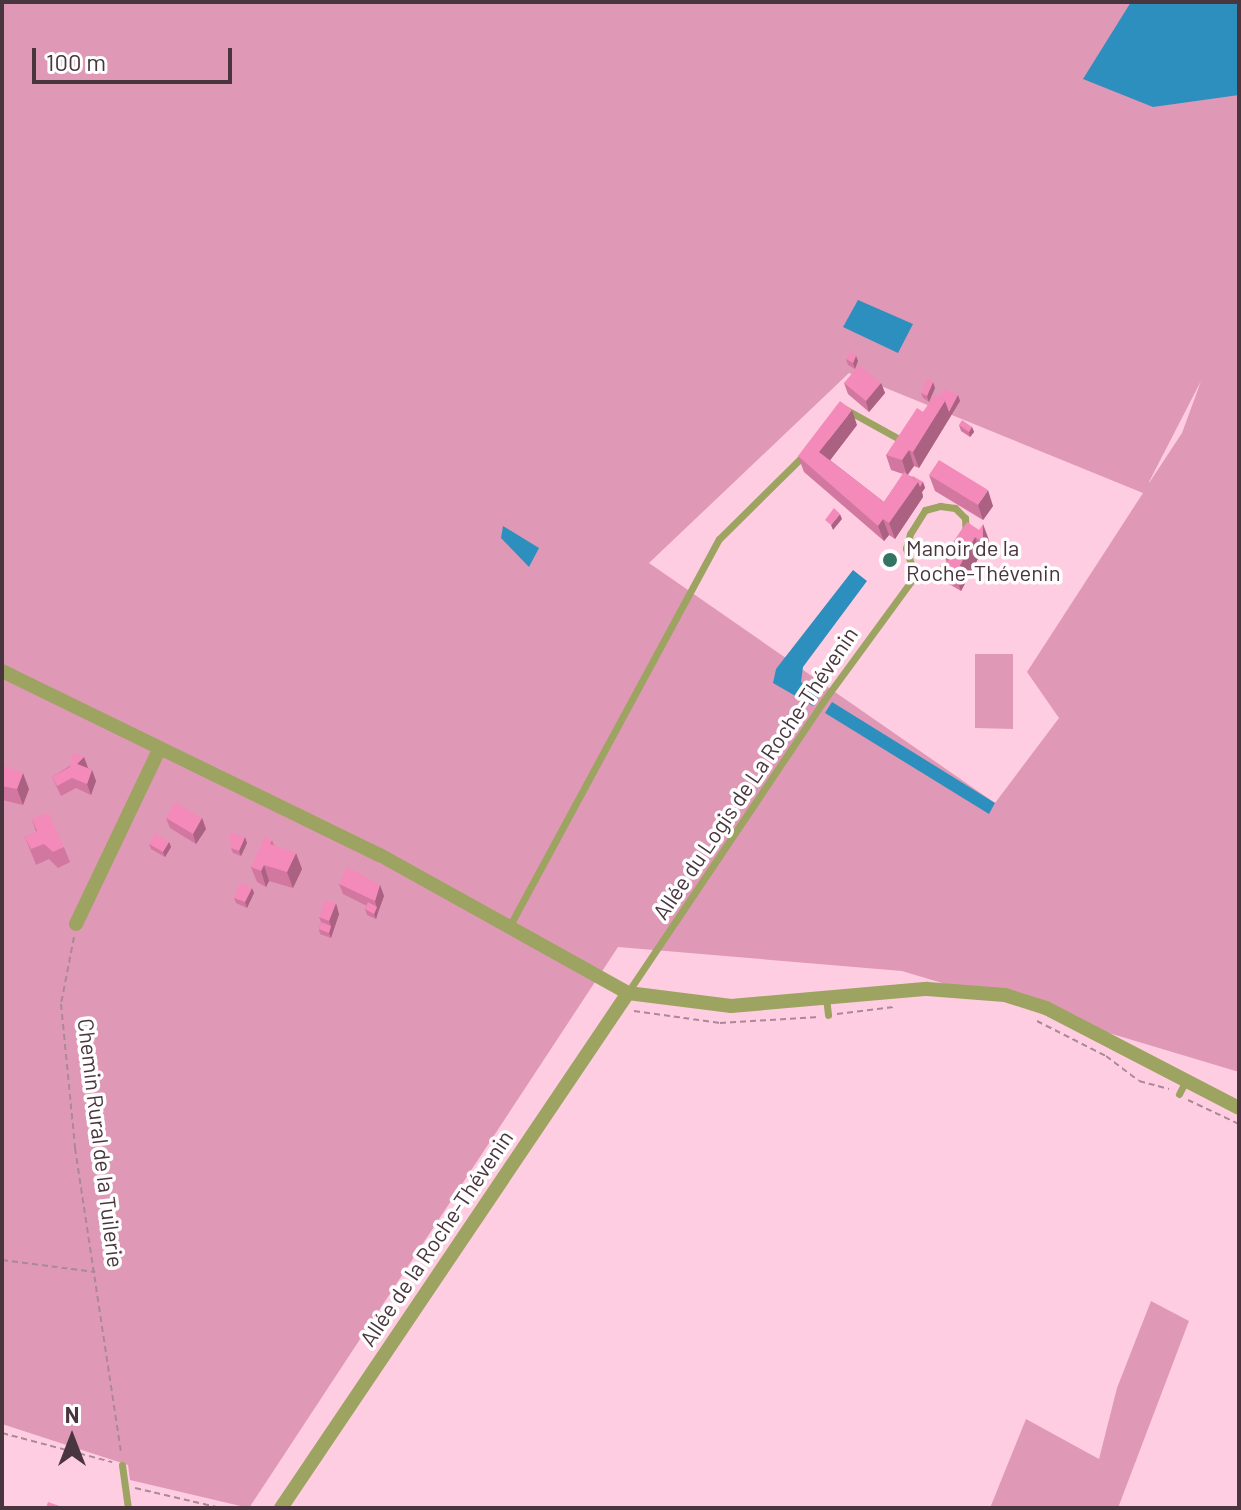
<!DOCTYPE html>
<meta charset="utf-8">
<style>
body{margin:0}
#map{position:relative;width:1241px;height:1510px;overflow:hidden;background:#ffcde1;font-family:Barlow,sans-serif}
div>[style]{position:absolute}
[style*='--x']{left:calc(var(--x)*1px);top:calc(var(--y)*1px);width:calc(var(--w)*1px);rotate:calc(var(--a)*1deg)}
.green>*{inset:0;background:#df99b6}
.water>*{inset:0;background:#2d8fbd}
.path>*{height:2px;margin-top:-1px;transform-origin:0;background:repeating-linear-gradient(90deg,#ac8897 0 6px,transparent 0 10px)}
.lane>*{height:7px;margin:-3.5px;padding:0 3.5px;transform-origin:3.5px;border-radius:3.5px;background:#9da360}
.street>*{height:14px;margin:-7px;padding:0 7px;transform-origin:7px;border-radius:7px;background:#9da360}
.wall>*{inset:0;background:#d2779f}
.shaded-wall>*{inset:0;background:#ab6182}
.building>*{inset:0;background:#f48ab9}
.dots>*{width:22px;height:22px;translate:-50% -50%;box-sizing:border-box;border:4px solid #fefefe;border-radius:50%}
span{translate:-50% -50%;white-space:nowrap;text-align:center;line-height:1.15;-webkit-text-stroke:7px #fefefe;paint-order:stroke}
.poi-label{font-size:22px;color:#48353d}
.left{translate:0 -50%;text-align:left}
.street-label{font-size:22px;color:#48353d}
.frame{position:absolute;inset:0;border:4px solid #48353d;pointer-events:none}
.north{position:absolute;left:32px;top:1398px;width:80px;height:80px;-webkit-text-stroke:6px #fefefe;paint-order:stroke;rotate:0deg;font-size:22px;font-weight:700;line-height:32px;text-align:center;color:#48353d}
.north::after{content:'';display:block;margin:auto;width:28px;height:36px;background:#48353d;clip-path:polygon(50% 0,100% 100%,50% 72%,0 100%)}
.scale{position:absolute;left:32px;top:48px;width:200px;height:36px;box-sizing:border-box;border:4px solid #48353d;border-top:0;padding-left:10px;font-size:24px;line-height:28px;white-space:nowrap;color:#48353d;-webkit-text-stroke:6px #fefefe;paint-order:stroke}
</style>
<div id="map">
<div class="green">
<div style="clip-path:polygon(evenodd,2px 2px,1239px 2px,1239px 1072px,902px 971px,618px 947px,249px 1508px,130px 1480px,128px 1465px,2px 1424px,2px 2px,849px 373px,1143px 493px,1027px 672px,1059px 718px,995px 803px,649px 563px,849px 373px,2px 2px,1201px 381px,1182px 433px,1149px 483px,1149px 482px,1201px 381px)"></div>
<div style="clip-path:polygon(975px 654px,1013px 654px,1013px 729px,975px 728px)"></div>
<div style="clip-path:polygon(1151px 1301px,1189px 1321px,1118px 1508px,990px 1508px,1026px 1419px,1099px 1459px,1117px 1388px)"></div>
</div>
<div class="water">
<div style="clip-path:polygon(1131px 2px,1239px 2px,1239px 95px,1153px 107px,1083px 79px)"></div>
<div style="clip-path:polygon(858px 300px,913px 324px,898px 353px,843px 327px)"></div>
<div style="clip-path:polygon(503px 526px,539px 548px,529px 567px,501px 538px)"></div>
<div style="clip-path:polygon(853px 570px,867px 581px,803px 667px,801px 682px,820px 695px,813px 706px,773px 683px,776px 669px)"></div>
<div style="clip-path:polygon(832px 702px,995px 803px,989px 814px,825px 713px)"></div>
</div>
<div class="path">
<div style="--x:74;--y:937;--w:68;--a:101"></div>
<div style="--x:61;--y:1004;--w:145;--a:84.4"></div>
<div style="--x:75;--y:1148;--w:308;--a:81.4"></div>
<div style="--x:634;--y:1011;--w:87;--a:7.9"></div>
<div style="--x:720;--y:1023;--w:99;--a:-3.5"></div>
<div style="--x:837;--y:1014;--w:57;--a:-7"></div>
<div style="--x:1037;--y:1021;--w:77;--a:26.9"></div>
<div style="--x:1106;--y:1056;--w:41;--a:37.1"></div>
<div style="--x:1139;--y:1081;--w:31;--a:15"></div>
<div style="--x:1188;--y:1100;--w:56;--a:25.2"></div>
<div style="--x:2;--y:1260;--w:94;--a:7.4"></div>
<div style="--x:2;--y:1433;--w:114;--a:14.8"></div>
<div style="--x:135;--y:1488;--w:88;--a:13.1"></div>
</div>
<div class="lane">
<div style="--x:845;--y:409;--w:64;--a:29"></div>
<div style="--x:940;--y:506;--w:15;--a:8"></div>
<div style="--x:955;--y:508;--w:14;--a:45"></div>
<div style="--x:965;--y:518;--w:17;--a:87"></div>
<div style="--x:966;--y:535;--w:30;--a:118"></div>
<div style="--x:952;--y:561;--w:20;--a:143"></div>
<div style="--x:936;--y:573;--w:21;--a:172"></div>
<div style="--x:915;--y:576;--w:29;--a:-108"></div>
<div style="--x:906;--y:548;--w:15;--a:-74"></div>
<div style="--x:910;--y:534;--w:28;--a:-58"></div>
<div style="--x:925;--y:510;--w:16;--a:-15"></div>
<div style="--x:509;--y:927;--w:441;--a:-61.6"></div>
<div style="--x:719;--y:539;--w:121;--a:-44.7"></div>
<div style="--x:628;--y:992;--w:348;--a:-56.1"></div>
<div style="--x:822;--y:703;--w:157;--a:-53.8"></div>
<div style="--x:826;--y:998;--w:17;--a:83"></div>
<div style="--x:1179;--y:1094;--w:16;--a:-63"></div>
<div style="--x:122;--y:1465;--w:43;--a:82.1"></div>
</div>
<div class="street">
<div style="--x:2;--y:671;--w:420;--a:26"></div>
<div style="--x:380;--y:855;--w:284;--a:29.1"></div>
<div style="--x:628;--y:993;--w:104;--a:7.2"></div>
<div style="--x:731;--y:1006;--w:197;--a:-5"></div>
<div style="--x:927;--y:989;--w:78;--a:4.4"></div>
<div style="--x:1005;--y:995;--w:43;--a:17.6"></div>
<div style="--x:1046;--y:1008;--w:217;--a:27.4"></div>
<div style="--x:76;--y:924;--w:193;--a:-64.5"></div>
<div style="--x:281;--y:1508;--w:621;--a:-56.03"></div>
</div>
<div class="wall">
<div style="clip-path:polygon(856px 356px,858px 361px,855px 369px,848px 365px,846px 359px)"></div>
<div style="clip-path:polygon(844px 383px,881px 383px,885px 393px,869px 412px,848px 394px)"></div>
<div style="clip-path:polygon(935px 388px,929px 402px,923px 398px,921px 393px)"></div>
<div style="clip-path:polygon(958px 395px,960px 401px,919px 468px,914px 466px,908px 475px,923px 482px,925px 488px,922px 492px,923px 497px,895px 539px,889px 535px,884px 541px,804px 472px,798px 456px,857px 425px,830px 460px,884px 502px,903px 474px,891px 470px,886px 455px,923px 412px,939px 397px)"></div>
<div style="clip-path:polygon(959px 425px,972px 427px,974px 432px,970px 437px,961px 431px)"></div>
<div style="clip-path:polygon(929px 475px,993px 506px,983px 520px,935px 491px)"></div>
<div style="clip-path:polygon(967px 522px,989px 540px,989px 558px,981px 553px,961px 591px,949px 584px,943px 569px,947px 562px,944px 556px)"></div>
<div style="clip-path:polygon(84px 757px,88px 768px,92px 770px,96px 781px,91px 795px,76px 788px,61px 796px,52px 777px)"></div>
<div style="clip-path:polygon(2px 765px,29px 789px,23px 805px,2px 800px)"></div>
<div style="clip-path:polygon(166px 818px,202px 818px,206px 829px,196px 844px,170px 828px)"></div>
<div style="clip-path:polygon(32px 819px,64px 847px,70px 862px,58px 868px,49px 859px,36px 865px,25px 837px,36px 832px)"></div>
<div style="clip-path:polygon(272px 840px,274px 845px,302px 869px,293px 888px,269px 881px,266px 887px,257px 882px,251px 867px)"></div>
<div style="clip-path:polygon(169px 842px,171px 847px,165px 857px,151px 849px,149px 844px)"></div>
<div style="clip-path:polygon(247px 843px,241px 856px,233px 853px,231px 848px)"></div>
<div style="clip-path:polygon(339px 884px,380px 885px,384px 896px,376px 919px,367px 915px,365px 909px,367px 906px,343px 894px)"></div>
<div style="clip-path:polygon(252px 888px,254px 893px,247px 908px,236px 903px,234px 898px)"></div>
<div style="clip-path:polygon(339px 914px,331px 938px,320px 934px,319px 929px,321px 922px,319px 917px)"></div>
</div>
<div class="shaded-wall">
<div style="clip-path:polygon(856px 356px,858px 361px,855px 369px,853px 363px)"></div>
<div style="clip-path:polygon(933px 382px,935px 388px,929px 402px,927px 396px)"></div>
<div style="clip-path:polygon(881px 383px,885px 393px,869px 412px,866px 401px)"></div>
<div style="clip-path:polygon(958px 395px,960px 401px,919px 468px,913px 452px,945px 401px)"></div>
<div style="clip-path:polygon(852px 410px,857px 425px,825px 467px,819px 452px)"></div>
<div style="clip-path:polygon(972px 427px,974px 432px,970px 437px,969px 432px)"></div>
<div style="clip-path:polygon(909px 450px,914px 466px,907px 475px,902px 460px)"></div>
<div style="clip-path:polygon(918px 482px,923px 482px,925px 488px,922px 492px,923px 497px,895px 539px,889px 523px)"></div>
<div style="clip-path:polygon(988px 490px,993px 506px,983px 520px,978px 505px)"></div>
<div style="clip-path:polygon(840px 514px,842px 519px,833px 530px,831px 525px)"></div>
<div style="clip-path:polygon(883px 519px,889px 535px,884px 541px,878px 526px)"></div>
<div style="clip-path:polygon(983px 524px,989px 540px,989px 558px,983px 542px)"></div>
<div style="clip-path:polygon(975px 537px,981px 553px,961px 591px,955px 575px)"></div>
<div style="clip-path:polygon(84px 757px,88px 768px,77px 764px)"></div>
<div style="clip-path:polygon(92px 770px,96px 781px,91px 795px,87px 784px)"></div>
<div style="clip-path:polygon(23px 773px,29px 789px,23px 805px,17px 789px)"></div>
<div style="clip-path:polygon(202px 818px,206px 829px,196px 844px,193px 834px)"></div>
<div style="clip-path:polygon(245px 837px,247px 843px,241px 856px,239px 851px)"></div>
<div style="clip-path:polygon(169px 842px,171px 847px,165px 857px,163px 852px)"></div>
<div style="clip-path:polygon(296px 853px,302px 869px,293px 888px,287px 872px)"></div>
<div style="clip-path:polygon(264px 865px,269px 881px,266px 887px,261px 871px)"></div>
<div style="clip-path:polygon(380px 885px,384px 896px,378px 912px,375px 901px)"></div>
<div style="clip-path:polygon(252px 888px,254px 893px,247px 908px,245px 902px)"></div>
<div style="clip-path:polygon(336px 903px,339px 914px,331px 938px,329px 933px,331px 926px,329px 921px)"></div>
<div style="clip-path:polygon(377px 907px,378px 912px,376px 919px,374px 914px)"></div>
</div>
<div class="building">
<div style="clip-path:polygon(850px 352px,856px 356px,853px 363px,846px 359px)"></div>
<div style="clip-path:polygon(859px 365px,881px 383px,866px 401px,844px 383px)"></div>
<div style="clip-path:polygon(927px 379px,933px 382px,927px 396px,921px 393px)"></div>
<div style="clip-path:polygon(944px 389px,958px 395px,949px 412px,945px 401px,939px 397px)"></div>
<div style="clip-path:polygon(935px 394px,945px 401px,913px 452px,909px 450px,902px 460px,886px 455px,917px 408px,923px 412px)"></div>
<div style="clip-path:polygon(840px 401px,852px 410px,819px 452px,884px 502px,904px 472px,918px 482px,889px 523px,883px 519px,878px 526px,798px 456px)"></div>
<div style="clip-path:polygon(962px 420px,972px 427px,969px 432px,959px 425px)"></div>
<div style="clip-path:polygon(939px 460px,988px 490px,978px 505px,929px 475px)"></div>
<div style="clip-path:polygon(913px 476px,923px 482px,920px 487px,918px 482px,912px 477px)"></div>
<div style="clip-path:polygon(834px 508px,840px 514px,831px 525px,825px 520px)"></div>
<div style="clip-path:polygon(967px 522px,979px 530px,983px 524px,983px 542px,975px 537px,955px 575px,943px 569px,949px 559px,944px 556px)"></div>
<div style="clip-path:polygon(73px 753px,84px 757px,77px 764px,92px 770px,87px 784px,72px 778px,57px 786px,52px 777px,70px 767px)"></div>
<div style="clip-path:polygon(2px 765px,23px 773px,17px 789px,2px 786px)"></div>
<div style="clip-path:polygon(175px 802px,202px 818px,193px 834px,166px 818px)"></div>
<div style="clip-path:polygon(48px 812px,64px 847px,53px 852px,44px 844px,31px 849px,25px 837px,37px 831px,32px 819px)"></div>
<div style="clip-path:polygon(229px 832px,245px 837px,239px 851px,231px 848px)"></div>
<div style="clip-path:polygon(155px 833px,169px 842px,163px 852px,149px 844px)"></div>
<div style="clip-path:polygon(265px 836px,272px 840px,270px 844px,296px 853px,287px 872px,264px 865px,261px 871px,251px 867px)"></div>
<div style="clip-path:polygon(347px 867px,380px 885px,375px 901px,339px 884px)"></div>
<div style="clip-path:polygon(240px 883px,252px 888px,245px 902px,234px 898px)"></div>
<div style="clip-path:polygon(325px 900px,336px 903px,329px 921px,319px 917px)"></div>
<div style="clip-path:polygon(368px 902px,377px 907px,374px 914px,365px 909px)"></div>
<div style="clip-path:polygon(321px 922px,331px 926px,329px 933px,319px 929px)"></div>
<div style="clip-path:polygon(48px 1502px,65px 1508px,46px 1508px)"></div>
</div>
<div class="dots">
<div style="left:890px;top:560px;background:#347463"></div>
</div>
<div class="poi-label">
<span class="left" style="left:906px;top:560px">Manoir de la<br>Roche-Thévenin</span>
</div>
<div class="street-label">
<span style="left:755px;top:773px;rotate:-56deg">Allée du Logis de La Roche-Thévenin</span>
<span style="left:101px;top:1143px;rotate:83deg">Chemin Rural de la Tuilerie</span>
<span style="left:436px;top:1238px;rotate:-56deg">Allée de la Roche-Thévenin</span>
</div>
<div class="frame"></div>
<div class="north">N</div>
<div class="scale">100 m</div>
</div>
